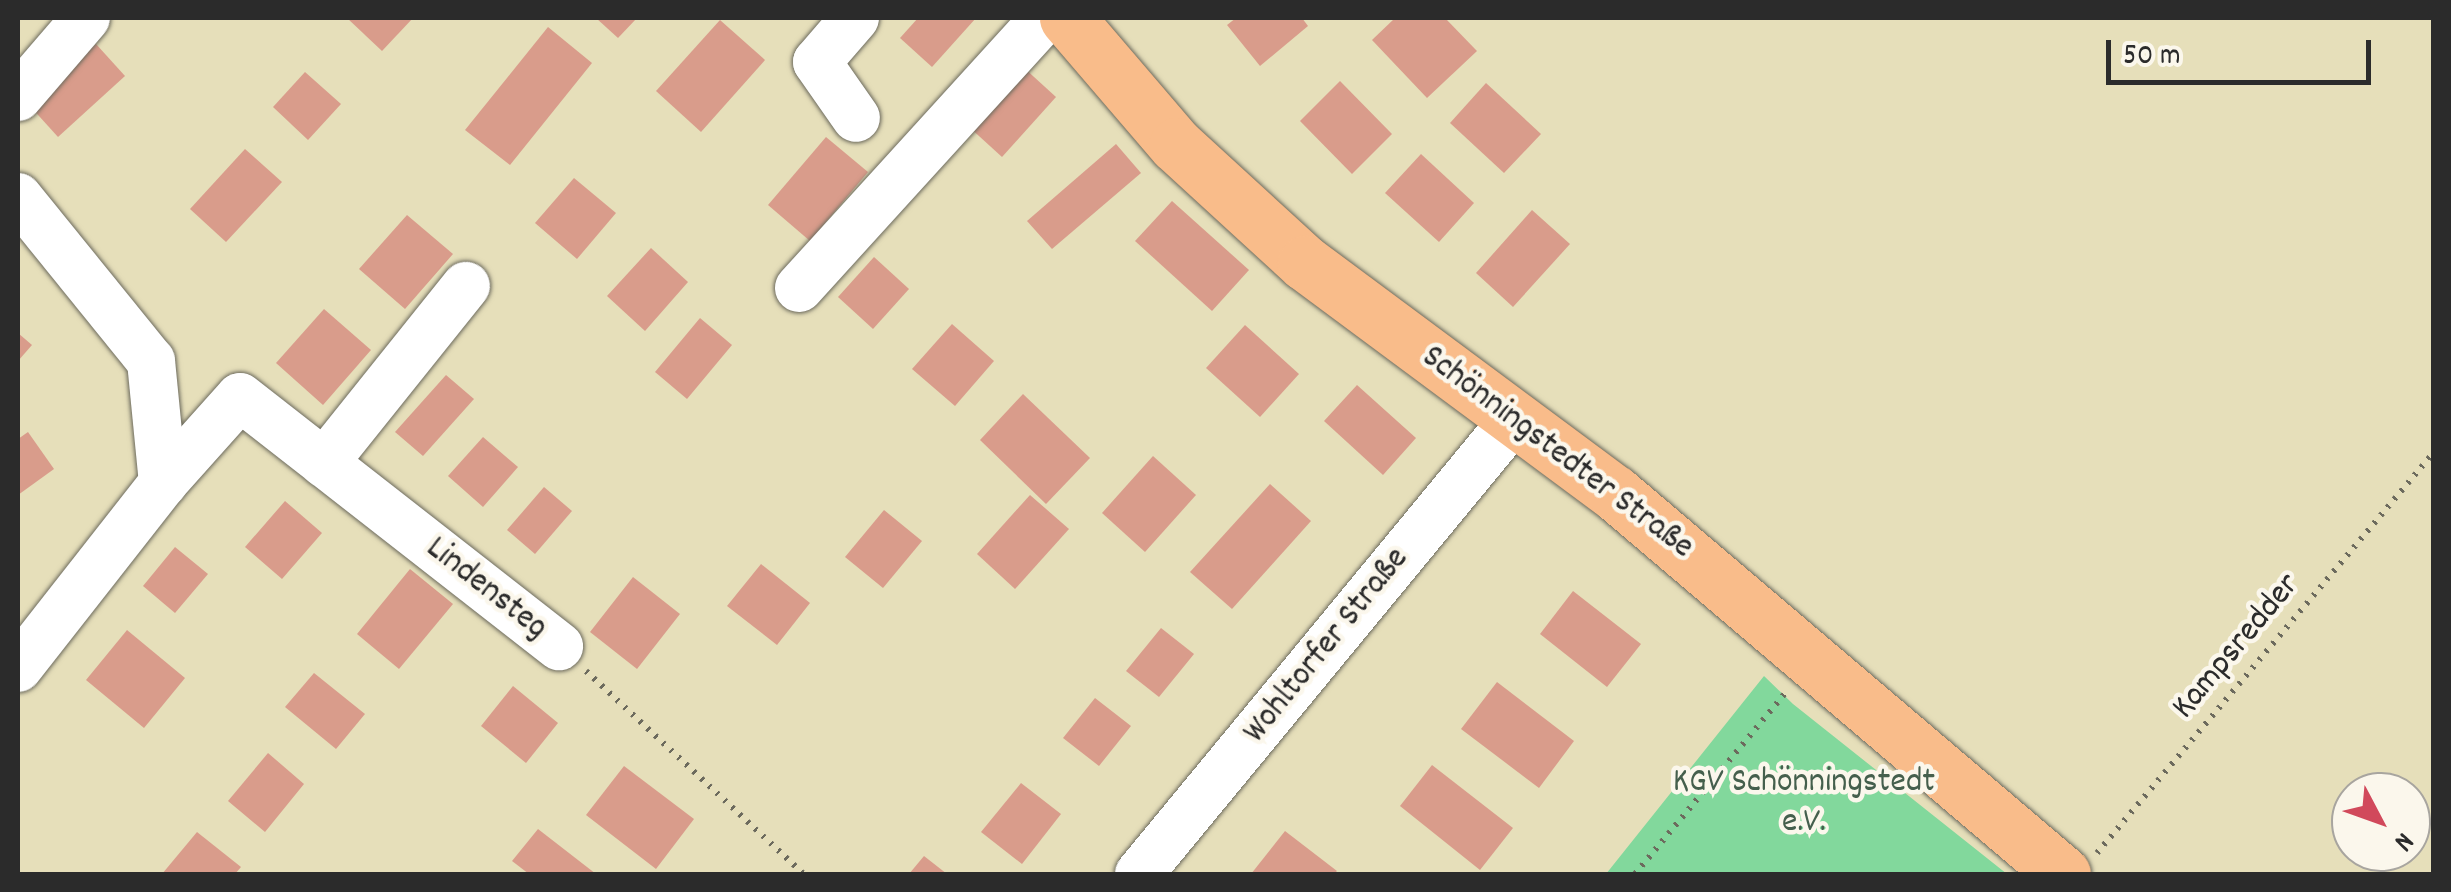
<!DOCTYPE html>
<meta charset="utf-8">
<style>
body{margin:0}
#map{position:relative;width:2451px;height:892px;overflow:hidden;background:#e6dfba;font-family:Dekko,sans-serif}
div>[style]{position:absolute}
[style*='--x']{left:calc(var(--x)*1px);top:calc(var(--y)*1px);width:calc(var(--w)*1px);rotate:calc(var(--a)*1deg)}
.green>*{inset:0;background:#82d89c}
.building>*{inset:0;background:#d99c8b}
.path>*{height:6px;margin-top:-3px;transform-origin:0;background:repeating-linear-gradient(90deg,#6c6a5d 0 2.5px,transparent 0 10.5px)}
.roads{filter:drop-shadow(0 0 2px #6c6a5d) drop-shadow(0 0 2px #6c6a5d)}
.minor>*{height:48px;margin:-24px;padding:0 24px;transform-origin:24px;border-radius:24px;background:#fff}
.major>*{height:55px;margin:-27.5px;padding:0 27.5px;transform-origin:27.5px;border-radius:27.5px;background:#f9bc8a}
span{translate:-50% -50%;white-space:nowrap;text-align:center;line-height:1.15;-webkit-text-stroke:9px #fbf7ec;paint-order:stroke}
.street-label{font-size:35px;color:#2b2b2b}
.park-label{font-size:35px;color:#455f4d}
.frame{position:absolute;inset:0;border:20px solid #2b2b2b;pointer-events:none}
.north{position:absolute;left:2331px;top:772px;width:100px;height:100px;box-sizing:border-box;background:#fbf7ec;border:2px solid #a8a59f;border-radius:50%;rotate:131deg;font-size:28px;font-weight:700;line-height:40px;text-align:center;color:#2b2b2b}
.north::after{content:'';display:block;margin:auto;width:35px;height:45px;background:#d1495b;clip-path:polygon(50% 0,100% 100%,50% 72%,0 100%)}
.scale{position:absolute;left:2106px;top:40px;width:265px;height:45px;box-sizing:border-box;border:5px solid #2b2b2b;border-top:0;padding-left:12px;font-size:30px;line-height:35px;white-space:nowrap;color:#2b2b2b;-webkit-text-stroke:8px #fbf7ec;paint-order:stroke}
</style>
<div id="map">
<div class="green">
<div style="clip-path:polygon(1764px 676px,1793px 704px,2007px 874px,1606px 874px)"></div>
</div>
<div class="building">
<div style="clip-path:polygon(347px 18px,413px 18px,382px 51px)"></div>
<div style="clip-path:polygon(596px 18px,637px 18px,618px 38px)"></div>
<div style="clip-path:polygon(918px 18px,976px 18px,932px 67px,900px 38px)"></div>
<div style="clip-path:polygon(1236px 18px,1302px 18px,1308px 26px,1260px 66px,1227px 25px)"></div>
<div style="clip-path:polygon(1395px 18px,1445px 18px,1477px 51px,1427px 98px,1372px 40px)"></div>
<div style="clip-path:polygon(720px 20px,765px 60px,701px 132px,656px 91px)"></div>
<div style="clip-path:polygon(548px 27px,592px 63px,510px 165px,465px 130px)"></div>
<div style="clip-path:polygon(96px 44px,125px 76px,58px 137px,29px 105px)"></div>
<div style="clip-path:polygon(1022px 66px,1056px 97px,1002px 157px,968px 126px)"></div>
<div style="clip-path:polygon(305px 72px,341px 104px,308px 140px,273px 107px)"></div>
<div style="clip-path:polygon(1340px 81px,1392px 134px,1352px 174px,1300px 121px)"></div>
<div style="clip-path:polygon(1486px 83px,1541px 134px,1504px 173px,1450px 123px)"></div>
<div style="clip-path:polygon(826px 137px,868px 172px,810px 241px,768px 205px)"></div>
<div style="clip-path:polygon(1116px 144px,1141px 173px,1052px 249px,1027px 221px)"></div>
<div style="clip-path:polygon(245px 149px,282px 182px,226px 242px,190px 209px)"></div>
<div style="clip-path:polygon(1421px 154px,1474px 203px,1439px 242px,1385px 193px)"></div>
<div style="clip-path:polygon(574px 178px,616px 213px,577px 259px,535px 223px)"></div>
<div style="clip-path:polygon(1172px 201px,1249px 270px,1212px 311px,1135px 241px)"></div>
<div style="clip-path:polygon(1532px 210px,1570px 244px,1513px 307px,1476px 273px)"></div>
<div style="clip-path:polygon(407px 215px,453px 254px,405px 309px,359px 269px)"></div>
<div style="clip-path:polygon(651px 248px,688px 282px,645px 331px,607px 296px)"></div>
<div style="clip-path:polygon(874px 257px,909px 289px,873px 329px,838px 297px)"></div>
<div style="clip-path:polygon(324px 309px,371px 350px,323px 405px,276px 363px)"></div>
<div style="clip-path:polygon(700px 318px,732px 345px,687px 399px,655px 372px)"></div>
<div style="clip-path:polygon(952px 324px,994px 361px,955px 406px,912px 369px)"></div>
<div style="clip-path:polygon(1245px 325px,1299px 374px,1260px 417px,1206px 368px)"></div>
<div style="clip-path:polygon(18px 333px,32px 345px,18px 361px)"></div>
<div style="clip-path:polygon(446px 375px,474px 399px,423px 456px,395px 432px)"></div>
<div style="clip-path:polygon(1357px 385px,1416px 438px,1383px 475px,1324px 421px)"></div>
<div style="clip-path:polygon(1023px 394px,1090px 458px,1046px 504px,980px 440px)"></div>
<div style="clip-path:polygon(28px 432px,54px 469px,18px 495px,18px 439px)"></div>
<div style="clip-path:polygon(483px 437px,518px 467px,483px 507px,448px 476px)"></div>
<div style="clip-path:polygon(1153px 456px,1196px 495px,1145px 552px,1102px 513px)"></div>
<div style="clip-path:polygon(1270px 484px,1311px 521px,1232px 609px,1190px 572px)"></div>
<div style="clip-path:polygon(544px 487px,572px 511px,535px 554px,507px 530px)"></div>
<div style="clip-path:polygon(1030px 495px,1069px 529px,1015px 589px,977px 554px)"></div>
<div style="clip-path:polygon(285px 501px,322px 533px,282px 579px,245px 547px)"></div>
<div style="clip-path:polygon(884px 510px,922px 541px,883px 588px,845px 557px)"></div>
<div style="clip-path:polygon(175px 547px,208px 574px,175px 613px,143px 586px)"></div>
<div style="clip-path:polygon(761px 564px,810px 603px,777px 645px,727px 606px)"></div>
<div style="clip-path:polygon(410px 569px,453px 604px,399px 669px,357px 634px)"></div>
<div style="clip-path:polygon(633px 577px,680px 614px,637px 669px,590px 632px)"></div>
<div style="clip-path:polygon(1573px 591px,1641px 644px,1607px 687px,1540px 634px)"></div>
<div style="clip-path:polygon(1161px 628px,1194px 654px,1159px 697px,1126px 671px)"></div>
<div style="clip-path:polygon(127px 630px,185px 678px,144px 728px,86px 680px)"></div>
<div style="clip-path:polygon(314px 673px,365px 714px,336px 749px,285px 707px)"></div>
<div style="clip-path:polygon(1497px 682px,1574px 741px,1539px 788px,1461px 729px)"></div>
<div style="clip-path:polygon(513px 686px,558px 723px,526px 763px,481px 726px)"></div>
<div style="clip-path:polygon(1095px 698px,1131px 726px,1099px 766px,1063px 738px)"></div>
<div style="clip-path:polygon(268px 753px,304px 784px,265px 832px,228px 801px)"></div>
<div style="clip-path:polygon(1432px 765px,1513px 828px,1480px 870px,1400px 806px)"></div>
<div style="clip-path:polygon(624px 766px,694px 819px,656px 869px,586px 815px)"></div>
<div style="clip-path:polygon(1021px 783px,1061px 814px,1022px 864px,981px 832px)"></div>
<div style="clip-path:polygon(538px 829px,596px 874px,529px 874px,512px 861px)"></div>
<div style="clip-path:polygon(1285px 831px,1337px 871px,1334px 874px,1251px 874px)"></div>
<div style="clip-path:polygon(197px 832px,241px 867px,235px 874px,162px 874px)"></div>
<div style="clip-path:polygon(924px 856px,947px 874px,909px 874px)"></div>
</div>
<div class="path">
<div style="--x:586;--y:671;--w:298;--a:43"></div>
<div style="--x:2097;--y:853;--w:524;--a:-49.96"></div>
<div style="--x:1635;--y:874;--w:236;--a:-50.3"></div>
</div>
<div class="roads">
<div class="minor">
<div style="--x:855;--y:18;--w:58;--a:130.8"></div>
<div style="--x:817;--y:62;--w:68;--a:55.1"></div>
<div style="--x:18;--y:97;--w:104;--a:-49.3"></div>
<div style="--x:18;--y:197;--w:211;--a:51"></div>
<div style="--x:151;--y:361;--w:123;--a:84.4"></div>
<div style="--x:163;--y:483;--w:235;--a:128.1"></div>
<div style="--x:799;--y:288;--w:365;--a:-47.7"></div>
<div style="--x:324;--y:463;--w:227;--a:-51.3"></div>
<div style="--x:163;--y:483;--w:115;--a:-48.2"></div>
<div style="--x:240;--y:397;--w:405;--a:38"></div>
<div style="--x:1139;--y:874;--w:591;--a:-50.49"></div>
</div>
<div class="major">
<div style="--x:1067;--y:18;--w:167;--a:49.4"></div>
<div style="--x:1176;--y:145;--w:175;--a:42.5"></div>
<div style="--x:1305;--y:263;--w:386;--a:36.6"></div>
<div style="--x:1615;--y:493;--w:588;--a:40.38"></div>
</div>
</div>
<div class="street-label">
<span style="left:1557px;top:453px;rotate:37deg">Schönningstedter Straße</span>
<span style="left:486px;top:589px;rotate:38deg">Lindensteg</span>
<span style="left:1327px;top:646px;rotate:-51deg">Wohltorfer Straße</span>
<span style="left:2237px;top:647px;rotate:-50deg">Kampsredder</span>
</div>
<div class="park-label">
<span style="left:1804px;top:803px">KGV Schönningstedt<br>e.V.</span>
</div>
<div class="frame"></div>
<div class="north">N</div>
<div class="scale">50 m</div>
</div>
